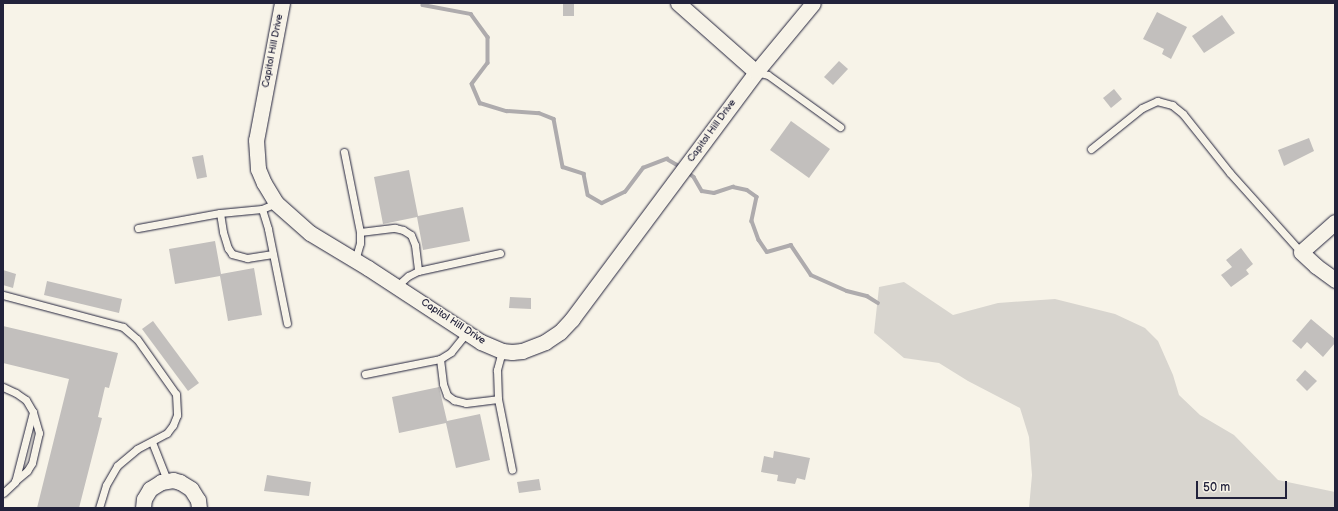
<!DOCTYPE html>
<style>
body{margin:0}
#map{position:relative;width:1338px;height:511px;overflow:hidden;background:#f7f3e8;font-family:"Balsamiq Sans",sans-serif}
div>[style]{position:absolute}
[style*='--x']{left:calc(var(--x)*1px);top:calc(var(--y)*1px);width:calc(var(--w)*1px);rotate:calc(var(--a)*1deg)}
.green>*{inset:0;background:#d8d5cf}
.stream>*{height:3.5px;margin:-1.75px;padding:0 1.75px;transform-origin:1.75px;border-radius:1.75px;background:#aeabad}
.building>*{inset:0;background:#c2bfbd}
.roads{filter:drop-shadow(0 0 1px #22223b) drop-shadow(0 0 1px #22223b)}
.lane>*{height:7px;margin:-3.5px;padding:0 3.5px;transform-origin:3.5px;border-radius:3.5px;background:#f7f3e8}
.street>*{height:15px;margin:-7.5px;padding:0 7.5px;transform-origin:7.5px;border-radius:7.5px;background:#f7f3e8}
span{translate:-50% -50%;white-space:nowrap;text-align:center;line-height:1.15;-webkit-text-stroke:3px #f7f3e8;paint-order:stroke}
.street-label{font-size:10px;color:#22223b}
.frame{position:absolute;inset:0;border:4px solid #22223b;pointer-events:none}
.scale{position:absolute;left:1196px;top:481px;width:91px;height:18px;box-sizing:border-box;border:2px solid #22223b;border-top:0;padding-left:5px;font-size:12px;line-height:14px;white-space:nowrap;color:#22223b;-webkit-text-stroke:3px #f7f3e8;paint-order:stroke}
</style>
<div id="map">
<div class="green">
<div style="clip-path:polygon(904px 282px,953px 315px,998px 303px,1055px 299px,1115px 314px,1145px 328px,1158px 341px,1173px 375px,1179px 395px,1200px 415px,1234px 435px,1278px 480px,1335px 492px,1335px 508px,1029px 508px,1032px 475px,1029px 437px,1020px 408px,968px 381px,939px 363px,904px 358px,874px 333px,879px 287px)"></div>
</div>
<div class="stream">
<div style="--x:423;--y:3;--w:2;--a:90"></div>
<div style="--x:423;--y:5;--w:49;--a:10.6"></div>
<div style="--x:471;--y:14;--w:29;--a:54"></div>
<div style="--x:488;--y:37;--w:26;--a:90"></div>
<div style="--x:488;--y:63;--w:26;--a:127"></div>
<div style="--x:472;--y:84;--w:21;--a:67"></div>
<div style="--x:480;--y:103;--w:28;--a:17"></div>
<div style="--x:507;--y:111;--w:32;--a:4"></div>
<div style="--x:539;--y:113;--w:16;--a:22"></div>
<div style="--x:554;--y:119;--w:49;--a:79.4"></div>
<div style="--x:563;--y:167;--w:22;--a:18"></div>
<div style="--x:584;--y:174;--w:21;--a:79"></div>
<div style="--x:588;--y:195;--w:16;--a:30"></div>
<div style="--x:602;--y:203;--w:25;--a:-26"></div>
<div style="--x:625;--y:192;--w:30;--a:-53"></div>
<div style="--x:643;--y:168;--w:26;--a:-21"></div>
<div style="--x:667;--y:159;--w:16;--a:30"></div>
<div style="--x:686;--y:171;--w:10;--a:37"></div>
<div style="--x:694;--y:177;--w:16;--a:60"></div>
<div style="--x:702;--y:191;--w:12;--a:9"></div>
<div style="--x:714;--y:193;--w:20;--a:-18"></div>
<div style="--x:733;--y:187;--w:14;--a:12"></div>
<div style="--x:747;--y:190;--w:12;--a:35"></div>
<div style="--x:757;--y:197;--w:25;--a:102"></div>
<div style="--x:752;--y:221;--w:20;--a:70"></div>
<div style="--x:759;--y:240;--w:14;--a:56"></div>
<div style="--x:767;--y:252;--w:25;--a:-16"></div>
<div style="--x:791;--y:245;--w:36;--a:56"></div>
<div style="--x:811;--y:275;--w:39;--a:24"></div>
<div style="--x:847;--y:291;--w:21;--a:14"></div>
<div style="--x:867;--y:296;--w:13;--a:32"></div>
</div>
<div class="building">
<div style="clip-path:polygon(563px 3px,574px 3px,574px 16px,563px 16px)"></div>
<div style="clip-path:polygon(1157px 12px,1187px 27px,1171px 59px,1162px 54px,1164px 49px,1143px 39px)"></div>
<div style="clip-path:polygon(1222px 15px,1235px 33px,1204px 53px,1192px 36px)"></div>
<div style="clip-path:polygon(839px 61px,848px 69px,833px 85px,824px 77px)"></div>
<div style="clip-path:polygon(1114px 89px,1122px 99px,1111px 108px,1103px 98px)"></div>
<div style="clip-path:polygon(791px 121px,830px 149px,809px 178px,770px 150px)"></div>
<div style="clip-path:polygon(1309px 138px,1314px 151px,1284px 166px,1278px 150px)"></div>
<div style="clip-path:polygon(203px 155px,207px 177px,197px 179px,192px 157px)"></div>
<div style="clip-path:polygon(409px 170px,418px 216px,463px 207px,470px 241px,423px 250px,417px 217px,383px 224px,374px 177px)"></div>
<div style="clip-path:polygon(215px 241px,221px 274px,254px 268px,262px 315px,228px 321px,220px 276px,175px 284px,169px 249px)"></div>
<div style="clip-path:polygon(1241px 248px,1253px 264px,1246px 270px,1249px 274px,1231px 287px,1221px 275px,1232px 267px,1226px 260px)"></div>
<div style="clip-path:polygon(3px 270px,16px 274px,13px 288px,3px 285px)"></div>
<div style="clip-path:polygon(47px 281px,122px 299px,119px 313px,44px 295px)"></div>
<div style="clip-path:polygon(510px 297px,531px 298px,531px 309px,509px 308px)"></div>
<div style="clip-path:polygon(1311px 319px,1335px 339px,1335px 343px,1323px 357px,1307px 342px,1301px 349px,1292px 341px)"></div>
<div style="clip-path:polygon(153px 321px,199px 383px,188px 391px,142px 329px)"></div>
<div style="clip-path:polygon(3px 326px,118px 353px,109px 388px,105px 387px,98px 417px,102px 418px,79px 508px,37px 508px,69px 379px,3px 363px)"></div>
<div style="clip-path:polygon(1305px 370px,1317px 381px,1307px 391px,1296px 380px)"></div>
<div style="clip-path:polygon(439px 387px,447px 421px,480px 414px,490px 460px,456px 468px,446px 423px,399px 433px,392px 397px)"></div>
<div style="clip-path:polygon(774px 451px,810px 458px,805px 480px,797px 478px,795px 484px,777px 481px,778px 475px,761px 472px,764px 456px,773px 458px)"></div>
<div style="clip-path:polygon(267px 475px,311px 482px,309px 496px,264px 491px)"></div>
<div style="clip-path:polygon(539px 479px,541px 490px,519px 493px,517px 482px)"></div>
</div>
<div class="roads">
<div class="lane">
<div style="--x:756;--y:72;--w:12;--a:14"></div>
<div style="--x:768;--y:75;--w:89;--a:35.8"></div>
<div style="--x:1091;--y:149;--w:65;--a:-38.8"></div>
<div style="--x:1142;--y:108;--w:17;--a:-25"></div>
<div style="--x:1157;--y:101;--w:16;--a:15"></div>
<div style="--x:1172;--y:105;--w:14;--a:39"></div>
<div style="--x:1183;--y:114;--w:75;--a:51.5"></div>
<div style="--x:1230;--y:173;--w:106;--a:48.1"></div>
<div style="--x:344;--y:152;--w:82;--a:78.7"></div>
<div style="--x:360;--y:232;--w:11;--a:90"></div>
<div style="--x:360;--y:243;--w:18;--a:106"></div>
<div style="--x:262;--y:209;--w:21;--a:73"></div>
<div style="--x:268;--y:229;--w:96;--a:78.6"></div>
<div style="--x:220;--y:213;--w:19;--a:81"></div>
<div style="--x:223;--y:232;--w:17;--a:73"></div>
<div style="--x:228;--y:248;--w:7;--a:56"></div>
<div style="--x:232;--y:254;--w:16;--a:15"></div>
<div style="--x:247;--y:258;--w:26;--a:-9"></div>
<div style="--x:138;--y:228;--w:83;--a:-10.4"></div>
<div style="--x:220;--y:213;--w:42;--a:-5.4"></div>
<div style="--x:262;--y:209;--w:15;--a:-23"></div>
<div style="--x:360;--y:232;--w:35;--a:-7"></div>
<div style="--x:395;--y:228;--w:8;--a:14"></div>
<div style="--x:403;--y:230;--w:9;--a:32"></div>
<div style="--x:411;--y:235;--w:11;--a:68"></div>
<div style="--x:415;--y:245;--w:26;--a:83"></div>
<div style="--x:418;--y:271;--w:11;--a:153"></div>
<div style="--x:408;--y:276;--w:15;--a:138"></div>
<div style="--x:418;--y:271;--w:84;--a:-12.4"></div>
<div style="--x:3;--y:295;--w:124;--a:14.9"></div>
<div style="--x:123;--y:327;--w:18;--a:41"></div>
<div style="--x:137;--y:339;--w:67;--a:54.7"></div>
<div style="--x:176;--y:394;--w:21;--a:87"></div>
<div style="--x:177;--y:415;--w:11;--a:112"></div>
<div style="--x:173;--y:425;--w:10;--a:127"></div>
<div style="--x:167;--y:433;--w:34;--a:152"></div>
<div style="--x:137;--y:449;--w:26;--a:140"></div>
<div style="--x:117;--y:466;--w:22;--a:120"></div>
<div style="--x:106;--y:485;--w:24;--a:107"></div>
<div style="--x:502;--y:351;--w:20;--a:105"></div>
<div style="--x:497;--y:370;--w:29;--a:88"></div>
<div style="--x:498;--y:399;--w:72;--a:78.8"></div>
<div style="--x:440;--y:359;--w:25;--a:83"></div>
<div style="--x:443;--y:384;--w:12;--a:70"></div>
<div style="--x:447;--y:395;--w:9;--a:36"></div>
<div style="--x:454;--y:400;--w:12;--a:14"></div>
<div style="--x:466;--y:403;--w:32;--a:-7"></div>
<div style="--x:365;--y:374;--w:76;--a:-11.3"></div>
<div style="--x:440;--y:359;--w:13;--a:-32"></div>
<div style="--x:451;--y:352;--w:26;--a:-51"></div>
<div style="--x:3;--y:387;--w:14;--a:25"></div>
<div style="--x:16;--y:393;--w:12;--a:35"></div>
<div style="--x:26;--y:400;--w:14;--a:60"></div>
<div style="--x:33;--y:412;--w:72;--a:104.4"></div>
<div style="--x:15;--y:482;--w:16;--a:137"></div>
<div style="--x:152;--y:442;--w:41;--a:68.5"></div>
<div style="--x:15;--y:481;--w:16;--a:-40"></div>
<div style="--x:27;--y:471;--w:9;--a:-58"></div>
<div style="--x:32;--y:463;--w:31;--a:-77"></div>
<div style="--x:39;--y:433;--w:22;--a:-106"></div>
</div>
<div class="street">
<div style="--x:282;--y:3;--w:139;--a:100.7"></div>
<div style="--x:256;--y:140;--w:29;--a:86"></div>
<div style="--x:258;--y:169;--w:15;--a:67"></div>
<div style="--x:264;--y:183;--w:23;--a:59"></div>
<div style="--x:276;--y:203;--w:45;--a:41.4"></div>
<div style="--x:310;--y:233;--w:68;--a:31.1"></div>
<div style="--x:368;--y:268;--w:135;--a:33.2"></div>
<div style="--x:481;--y:342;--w:23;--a:23"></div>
<div style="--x:502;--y:351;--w:10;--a:6"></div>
<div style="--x:512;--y:352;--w:10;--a:-6"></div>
<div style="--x:522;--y:351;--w:25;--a:-21"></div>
<div style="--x:545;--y:342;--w:18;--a:-34"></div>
<div style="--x:560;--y:332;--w:18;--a:-47"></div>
<div style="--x:572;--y:319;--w:308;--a:-53.3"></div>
<div style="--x:756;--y:72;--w:89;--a:-50.4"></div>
<div style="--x:678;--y:3;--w:104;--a:41.5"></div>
<div style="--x:1335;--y:222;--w:45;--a:138.6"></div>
<div style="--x:1301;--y:252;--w:21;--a:43"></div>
<div style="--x:1316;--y:266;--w:24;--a:36"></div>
<div style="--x:143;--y:508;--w:9;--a:-84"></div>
<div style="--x:144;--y:499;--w:12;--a:-59"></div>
<div style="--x:150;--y:489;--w:13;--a:-32"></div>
<div style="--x:161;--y:482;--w:12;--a:-9"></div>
<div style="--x:173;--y:480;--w:7;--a:16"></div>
<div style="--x:180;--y:482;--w:13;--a:32"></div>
<div style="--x:191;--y:489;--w:13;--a:58"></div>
<div style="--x:198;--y:500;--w:8;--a:83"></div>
</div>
</div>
<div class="street-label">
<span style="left:273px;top:51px;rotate:-79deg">Capitol Hill Drive</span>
<span style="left:712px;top:131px;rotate:-54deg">Capitol Hill Drive</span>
<span style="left:453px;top:322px;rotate:33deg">Capitol Hill Drive</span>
</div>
<div class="frame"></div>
<div class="scale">50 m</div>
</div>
